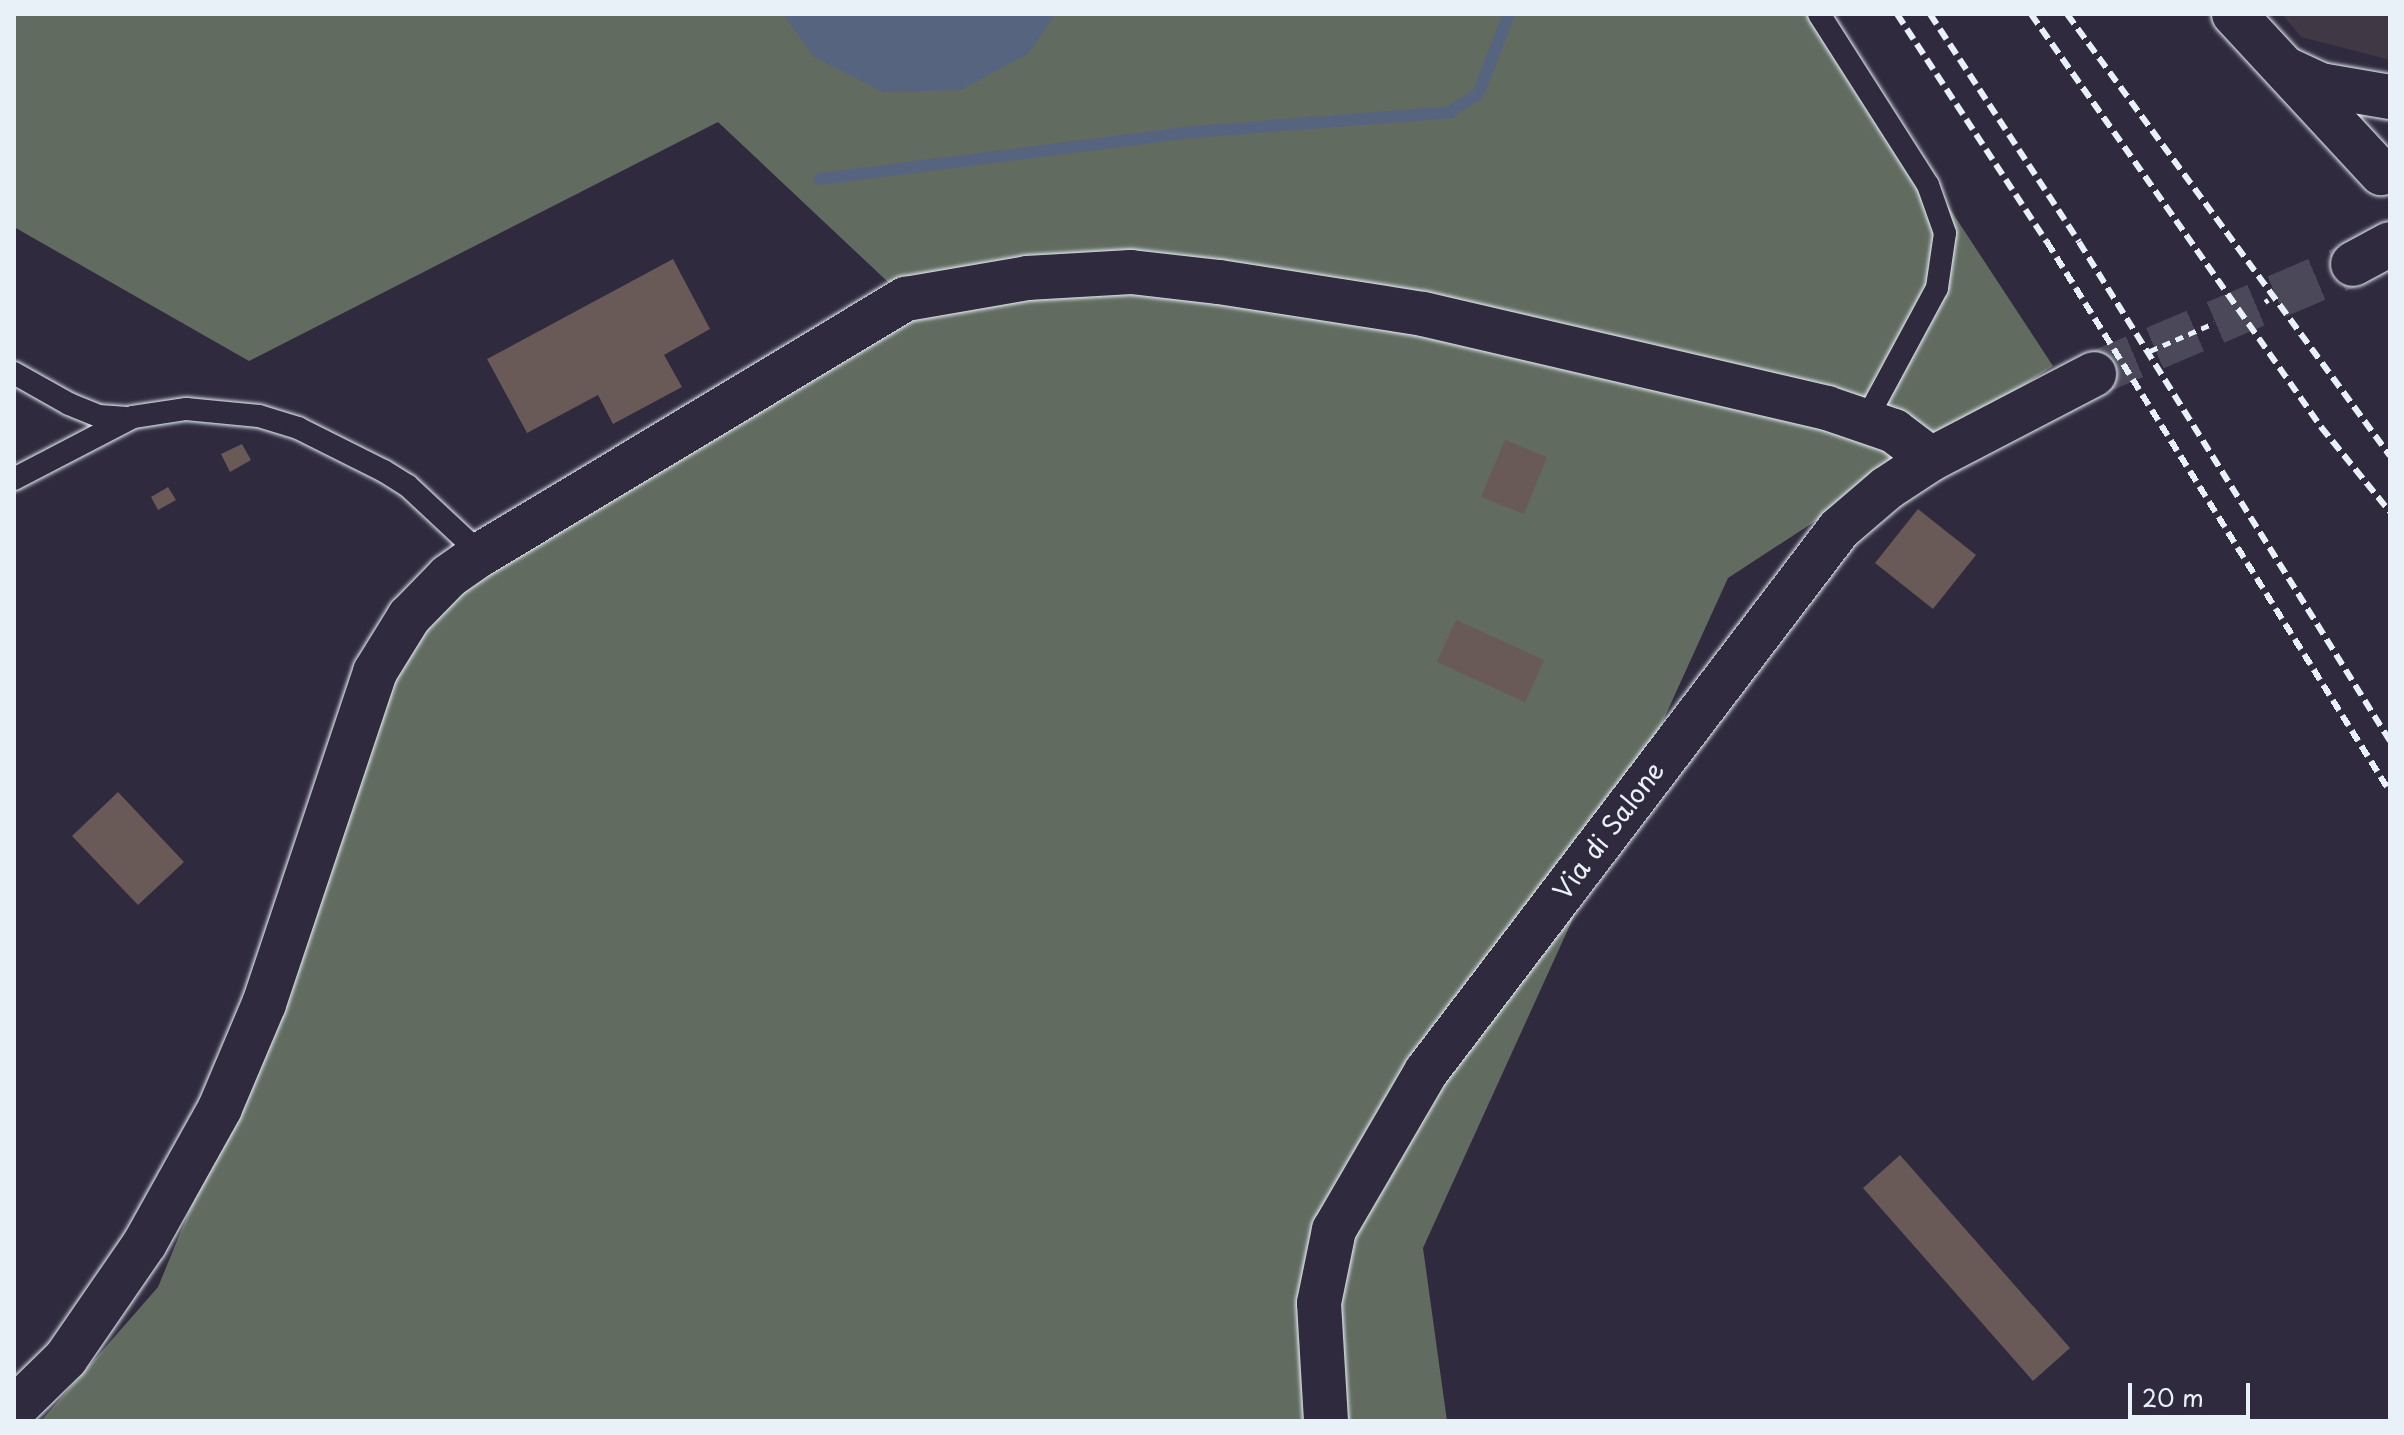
<!DOCTYPE html>
<style>
body{margin:0}
#map{position:relative;width:2404px;height:1435px;overflow:hidden;background:#2f2a3d;font-family:"Playpen Sans",sans-serif}
div>[style]{position:absolute}
[style*='--x']{left:calc(var(--x)*1px);top:calc(var(--y)*1px);width:calc(var(--w)*1px);rotate:calc(var(--a)*1deg)}
.built>*{inset:0;background:#403845}
.green>*{inset:0;background:#616b5f}
.water>*{inset:0;background:#576480}
.stream>*{height:12px;margin:-6px;padding:0 6px;transform-origin:6px;border-radius:6px;background:#576480}
.building>*{inset:0;background:#695957}
.secondary-tunnel>*{height:44px;margin-top:-22px;transform-origin:0;background:repeating-linear-gradient(90deg,#4b4859 0 44px,transparent 0 66px)}
.path>*{height:5px;margin-top:-2.5px;transform-origin:0;background:repeating-linear-gradient(90deg,#e8f1f8 0 8px,transparent 0 14px)}
.roads{filter:drop-shadow(0 0 2px #e8f1f8) drop-shadow(0 0 2px #e8f1f8)}
.lane>*{height:22px;margin:-11px;padding:0 11px;transform-origin:11px;border-radius:11px;background:#2f2a3d}
.street>*{height:44px;margin:-22px;padding:0 22px;transform-origin:22px;border-radius:22px;background:#2f2a3d}
.secondary>*{height:44px;margin:-22px;padding:0 22px;transform-origin:22px;border-radius:22px;background:#2f2a3d}
.rail>*{height:6px;margin-top:-3px;transform-origin:0;background:repeating-linear-gradient(90deg,#e8f1f8 0 12px,transparent 0 18px)}
span{translate:-50% -50%;white-space:nowrap;text-align:center;line-height:1.15;-webkit-text-stroke:6px #2f2a3d;paint-order:stroke}
.street-label{font-size:26px;color:#e8f1f8}
.frame{position:absolute;inset:0;border:16px solid #e8f1f8;pointer-events:none}
.scale{position:absolute;left:2128px;top:1383px;width:122px;height:36px;box-sizing:border-box;border:4px solid #e8f1f8;border-top:0;padding-left:10px;font-size:24px;line-height:28px;white-space:nowrap;color:#e8f1f8;-webkit-text-stroke:6px #2f2a3d;paint-order:stroke}
</style>
<div id="map">
<div class="built">
<div style="clip-path:polygon(2282px 14px,2390px 14px,2390px 60px,2301px 37px)"></div>
</div>
<div class="green">
<div style="clip-path:polygon(14px 14px,1822px 14px,2053px 366px,1728px 578px,1423px 1248px,1447px 1421px,41px 1421px,158px 1287px,320px 895px,409px 617px,906px 299px,718px 122px,249px 361px,14px 227px)"></div>
</div>
<div class="water">
<div style="clip-path:polygon(783px 14px,1055px 14px,1029px 53px,961px 90px,883px 92px,814px 57px)"></div>
</div>
<div class="stream">
<div style="--x:820;--y:179;--w:376;--a:-7.2"></div>
<div style="--x:1193;--y:132;--w:258;--a:-4.4"></div>
<div style="--x:1450;--y:112;--w:33;--a:-33"></div>
<div style="--x:1478;--y:94;--w:86;--a:-68.8"></div>
</div>
<div class="building">
<div style="clip-path:polygon(673px 259px,710px 329px,664px 355px,682px 387px,613px 424px,598px 395px,527px 433px,487px 359px)"></div>
<div style="clip-path:polygon(1505px 440px,1547px 457px,1524px 514px,1481px 497px)"></div>
<div style="clip-path:polygon(242px 444px,251px 460px,230px 472px,221px 454px)"></div>
<div style="clip-path:polygon(168px 487px,176px 500px,158px 510px,151px 497px)"></div>
<div style="clip-path:polygon(1918px 509px,1976px 555px,1933px 609px,1875px 563px)"></div>
<div style="clip-path:polygon(1456px 620px,1544px 660px,1525px 702px,1437px 662px)"></div>
<div style="clip-path:polygon(118px 792px,184px 862px,138px 905px,72px 836px)"></div>
<div style="clip-path:polygon(1900px 1155px,2070px 1348px,2033px 1381px,1863px 1188px)"></div>
</div>
<div class="secondary-tunnel">
<div style="--x:2094;--y:374;--w:281;--a:-23"></div>
</div>
<div class="path">
<div style="--x:2265;--y:302;--w:4;--a:-34"></div>
<div style="--x:2150;--y:351;--w:70;--a:-23.6"></div>
</div>
<div class="roads">
<div class="lane">
<div style="--x:1819;--y:14;--w:203;--a:57.5"></div>
<div style="--x:1928;--y:185;--w:51;--a:70.5"></div>
<div style="--x:1945;--y:233;--w:56;--a:98.3"></div>
<div style="--x:1937;--y:288;--w:150;--a:118.3"></div>
<div style="--x:14;--y:373;--w:63;--a:29.4"></div>
<div style="--x:69;--y:404;--w:32;--a:22"></div>
<div style="--x:99;--y:416;--w:28;--a:4"></div>
<div style="--x:14;--y:479;--w:134;--a:-27.5"></div>
<div style="--x:133;--y:417;--w:54;--a:-8.6"></div>
<div style="--x:186;--y:409;--w:73;--a:5.5"></div>
<div style="--x:259;--y:416;--w:41;--a:17.1"></div>
<div style="--x:298;--y:428;--w:96;--a:26.6"></div>
<div style="--x:384;--y:471;--w:28;--a:32"></div>
<div style="--x:408;--y:486;--w:100;--a:43"></div>
</div>
<div class="street">
<div style="--x:14;--y:1409;--w:73;--a:-44.4"></div>
<div style="--x:66;--y:1358;--w:140;--a:-55.5"></div>
<div style="--x:145;--y:1243;--w:154;--a:-60.9"></div>
<div style="--x:220;--y:1108;--w:113;--a:-67.1"></div>
<div style="--x:264;--y:1004;--w:350;--a:-71.5"></div>
<div style="--x:375;--y:672;--w:65;--a:-58.3"></div>
<div style="--x:409;--y:617;--w:57;--a:-45.7"></div>
<div style="--x:449;--y:576;--w:39;--a:-35"></div>
<div style="--x:481;--y:554;--w:496;--a:-31"></div>
<div style="--x:906;--y:299;--w:123;--a:-9.8"></div>
<div style="--x:1027;--y:278;--w:104;--a:-3.3"></div>
<div style="--x:1131;--y:272;--w:89;--a:6.5"></div>
<div style="--x:1219;--y:282;--w:206;--a:8.9"></div>
<div style="--x:1423;--y:314;--w:415;--a:13.1"></div>
<div style="--x:1827;--y:408;--w:71;--a:18.9"></div>
<div style="--x:1894;--y:431;--w:46;--a:37.1"></div>
</div>
<div class="secondary">
<div style="--x:2234;--y:14;--w:217;--a:47.2"></div>
<div style="--x:2288;--y:70;--w:35;--a:25"></div>
<div style="--x:2320;--y:85;--w:71;--a:9.7"></div>
<div style="--x:2353;--y:264;--w:42;--a:-28.4"></div>
<div style="--x:1326;--y:1421;--w:118;--a:-93.4"></div>
<div style="--x:1319;--y:1303;--w:75;--a:-78.4"></div>
<div style="--x:1334;--y:1230;--w:183;--a:-59.8"></div>
<div style="--x:1426;--y:1072;--w:682;--a:-52.74"></div>
<div style="--x:1839;--y:529;--w:63;--a:-40.5"></div>
<div style="--x:1887;--y:488;--w:53;--a:-33.4"></div>
<div style="--x:1931;--y:459;--w:184;--a:-27.5"></div>
</div>
</div>
<div class="rail">
<div style="--x:1897;--y:14;--w:273;--a:56.7"></div>
<div style="--x:2047;--y:242;--w:648;--a:58.05"></div>
<div style="--x:1930;--y:14;--w:272;--a:56.8"></div>
<div style="--x:2079;--y:242;--w:588;--a:58.07"></div>
<div style="--x:2031;--y:14;--w:505;--a:54.92"></div>
<div style="--x:2321;--y:427;--w:109;--a:50.9"></div>
<div style="--x:2067;--y:14;--w:547;--a:53.84"></div>
</div>
<div class="street-label">
<span style="left:1608px;top:830px;rotate:-53deg">Via di Salone</span>
</div>
<div class="frame"></div>
<div class="scale">20 m</div>
</div>
